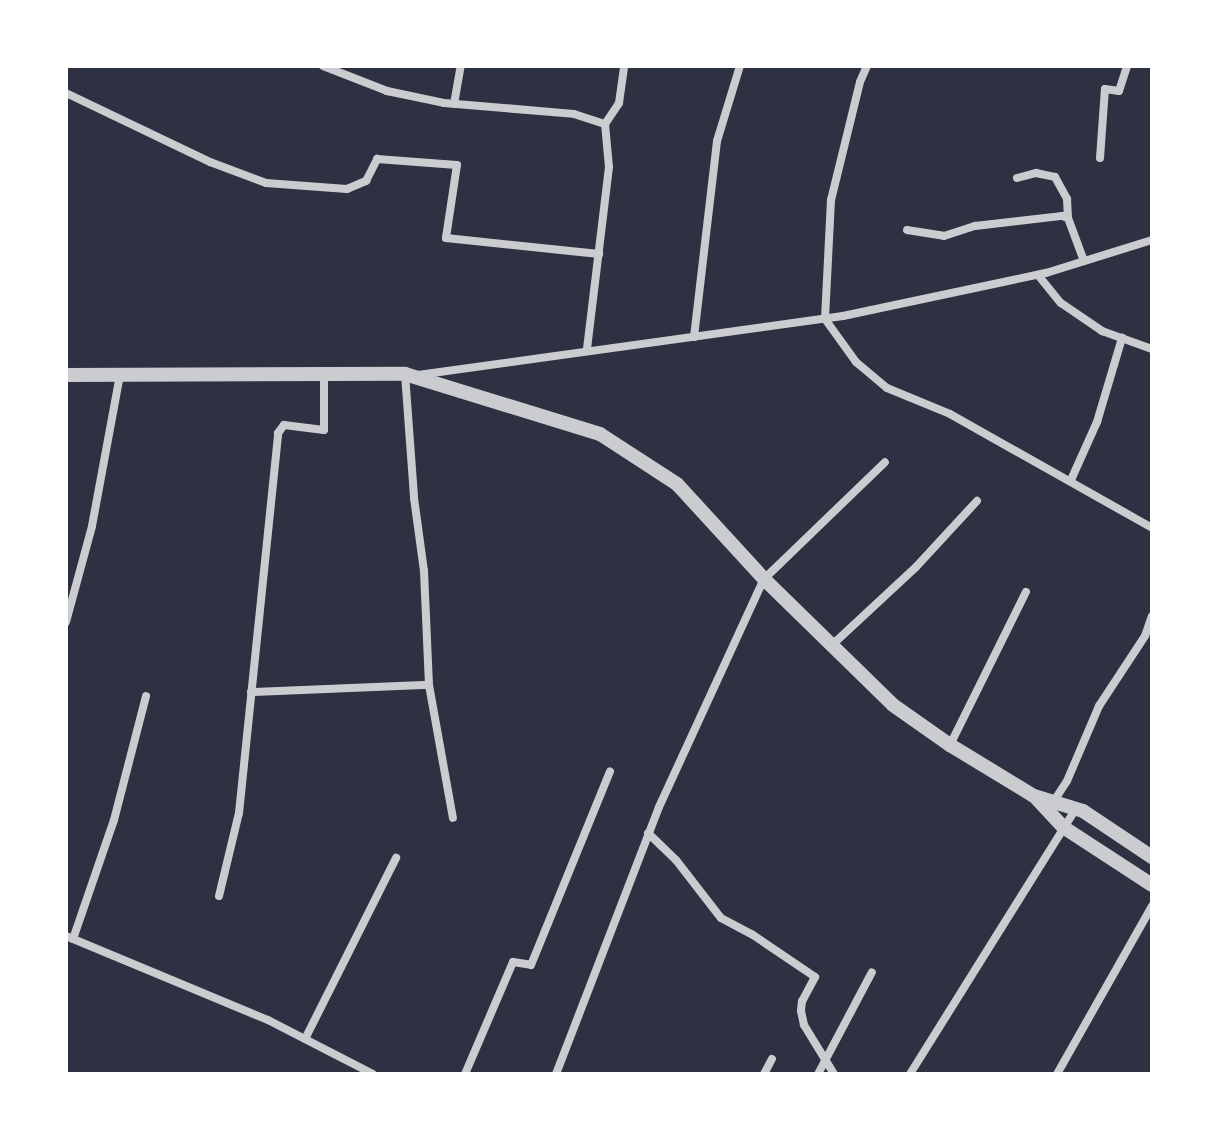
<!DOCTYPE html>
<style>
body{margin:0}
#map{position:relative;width:1218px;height:1140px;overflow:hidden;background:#2d3142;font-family:"Work Sans",sans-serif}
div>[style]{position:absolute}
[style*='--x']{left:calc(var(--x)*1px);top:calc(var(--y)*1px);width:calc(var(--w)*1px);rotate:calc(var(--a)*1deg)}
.minor>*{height:8px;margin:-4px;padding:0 4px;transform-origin:4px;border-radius:4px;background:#caccd0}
.tertiary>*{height:14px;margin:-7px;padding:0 7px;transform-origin:7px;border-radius:7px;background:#caccd0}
span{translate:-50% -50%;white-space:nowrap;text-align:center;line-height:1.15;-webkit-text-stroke:6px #fff;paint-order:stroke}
.frame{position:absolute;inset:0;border:68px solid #fff;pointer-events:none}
</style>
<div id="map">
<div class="minor">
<div style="--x:323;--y:66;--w:69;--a:21.3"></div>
<div style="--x:387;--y:91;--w:58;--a:11.9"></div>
<div style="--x:444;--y:103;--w:130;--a:4.8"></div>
<div style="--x:574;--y:114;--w:33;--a:18"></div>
<div style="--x:605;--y:124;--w:43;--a:84.7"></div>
<div style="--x:609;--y:167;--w:184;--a:96.9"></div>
<div style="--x:867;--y:66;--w:17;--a:114"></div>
<div style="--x:860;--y:82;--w:122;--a:103.8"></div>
<div style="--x:831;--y:200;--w:119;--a:92.9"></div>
<div style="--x:825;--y:319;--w:53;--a:54.2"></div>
<div style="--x:856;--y:362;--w:40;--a:40"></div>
<div style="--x:887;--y:388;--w:68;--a:22.4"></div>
<div style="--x:950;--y:414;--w:232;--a:29.4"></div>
<div style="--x:66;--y:93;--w:160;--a:25.6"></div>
<div style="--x:210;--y:162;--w:60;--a:20.6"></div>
<div style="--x:266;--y:183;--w:81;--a:4.2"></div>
<div style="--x:347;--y:189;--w:21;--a:-23"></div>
<div style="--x:366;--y:181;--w:25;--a:-63"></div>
<div style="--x:377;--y:159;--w:80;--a:4.3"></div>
<div style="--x:457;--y:165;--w:74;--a:98.6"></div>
<div style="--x:446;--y:238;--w:154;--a:6"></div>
<div style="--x:454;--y:104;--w:39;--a:-80"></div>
<div style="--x:605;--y:124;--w:25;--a:-56"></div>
<div style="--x:619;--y:103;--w:37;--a:-82"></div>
<div style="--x:1100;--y:158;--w:69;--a:-85.9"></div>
<div style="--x:1105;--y:89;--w:14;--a:8"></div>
<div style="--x:1119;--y:91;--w:26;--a:-72"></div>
<div style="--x:1017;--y:178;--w:20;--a:-15"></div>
<div style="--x:1036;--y:173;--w:19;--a:12"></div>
<div style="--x:1055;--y:177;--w:25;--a:61"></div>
<div style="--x:1067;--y:199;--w:19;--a:87"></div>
<div style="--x:907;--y:230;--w:37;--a:9"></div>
<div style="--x:944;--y:236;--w:33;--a:-18"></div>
<div style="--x:975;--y:226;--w:88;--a:-6.6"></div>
<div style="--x:1062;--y:216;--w:6;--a:18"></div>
<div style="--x:1068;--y:218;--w:46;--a:69.6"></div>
<div style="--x:1038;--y:275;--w:36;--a:51"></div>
<div style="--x:1061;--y:303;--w:50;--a:34.3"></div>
<div style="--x:1102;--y:331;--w:53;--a:19.8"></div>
<div style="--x:694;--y:337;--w:197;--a:-83.3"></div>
<div style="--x:717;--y:141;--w:78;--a:-73"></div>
<div style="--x:405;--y:374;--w:124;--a:85.8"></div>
<div style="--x:414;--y:498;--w:74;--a:82.2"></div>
<div style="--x:424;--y:571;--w:114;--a:87.5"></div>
<div style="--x:429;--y:685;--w:135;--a:79.8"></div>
<div style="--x:418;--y:375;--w:429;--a:-7.9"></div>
<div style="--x:843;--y:316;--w:208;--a:-12"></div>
<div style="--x:1046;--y:273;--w:111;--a:-17.3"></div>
<div style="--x:1071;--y:480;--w:64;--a:-65.9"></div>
<div style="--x:1097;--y:422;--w:88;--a:-73.4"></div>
<div style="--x:66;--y:622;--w:99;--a:-74.8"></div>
<div style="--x:92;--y:526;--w:154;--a:-79.5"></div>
<div style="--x:831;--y:646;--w:116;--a:-42.9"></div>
<div style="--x:916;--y:567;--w:90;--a:-47.3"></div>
<div style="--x:251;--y:692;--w:178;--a:-2.3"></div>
<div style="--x:950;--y:745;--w:171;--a:-63.6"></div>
<div style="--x:1052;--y:804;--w:27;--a:-57"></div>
<div style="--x:1067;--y:781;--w:82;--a:-66.9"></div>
<div style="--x:1099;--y:706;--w:84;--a:-56.7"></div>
<div style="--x:1145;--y:636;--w:21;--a:-71"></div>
<div style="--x:648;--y:833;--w:39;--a:44"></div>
<div style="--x:676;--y:860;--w:73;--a:52.2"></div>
<div style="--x:721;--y:918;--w:36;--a:28"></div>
<div style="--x:753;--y:935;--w:75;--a:34.1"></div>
<div style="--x:815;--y:977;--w:27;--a:118"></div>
<div style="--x:802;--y:1001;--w:10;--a:96"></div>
<div style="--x:801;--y:1011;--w:14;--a:78"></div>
<div style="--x:804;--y:1025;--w:57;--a:58.5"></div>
<div style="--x:219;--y:896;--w:85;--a:-76.5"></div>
<div style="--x:239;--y:813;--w:382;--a:-84.1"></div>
<div style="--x:278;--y:433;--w:10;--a:-53"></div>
<div style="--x:284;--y:425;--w:40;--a:7.1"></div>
<div style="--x:324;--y:430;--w:58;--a:-90"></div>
<div style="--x:66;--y:936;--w:219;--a:22.6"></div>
<div style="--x:268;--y:1020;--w:118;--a:27.2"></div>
<div style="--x:73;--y:939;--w:126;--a:-71"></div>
<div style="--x:114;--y:820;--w:128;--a:-75.5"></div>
<div style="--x:305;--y:1039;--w:203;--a:-63.3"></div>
<div style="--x:465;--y:1074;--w:122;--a:-66.8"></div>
<div style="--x:513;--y:962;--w:18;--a:9"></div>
<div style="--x:531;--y:965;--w:209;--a:-67.8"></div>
<div style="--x:556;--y:1074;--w:286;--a:-68.9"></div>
<div style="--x:659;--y:807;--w:251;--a:-65.3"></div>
<div style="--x:764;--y:579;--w:168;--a:-44"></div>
<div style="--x:764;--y:1074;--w:17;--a:-62"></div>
<div style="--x:818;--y:1074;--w:115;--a:-62.1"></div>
<div style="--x:910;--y:1074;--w:311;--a:-58"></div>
<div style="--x:1057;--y:1074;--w:193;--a:-60.5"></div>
</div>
<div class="tertiary">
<div style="--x:66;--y:375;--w:339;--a:-0.2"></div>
<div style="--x:405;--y:374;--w:204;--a:17.1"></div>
<div style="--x:600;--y:434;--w:92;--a:33"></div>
<div style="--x:677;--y:484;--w:129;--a:47.5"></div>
<div style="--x:764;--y:579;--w:180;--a:44.3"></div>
<div style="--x:893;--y:705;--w:70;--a:35.1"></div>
<div style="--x:950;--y:745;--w:98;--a:31.3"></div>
<div style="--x:1034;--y:796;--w:51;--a:17"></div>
<div style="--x:1083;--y:811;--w:83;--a:33.7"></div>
<div style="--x:1037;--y:799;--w:38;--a:47"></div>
<div style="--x:1063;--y:827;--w:106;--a:33.1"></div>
</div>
<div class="frame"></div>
</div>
